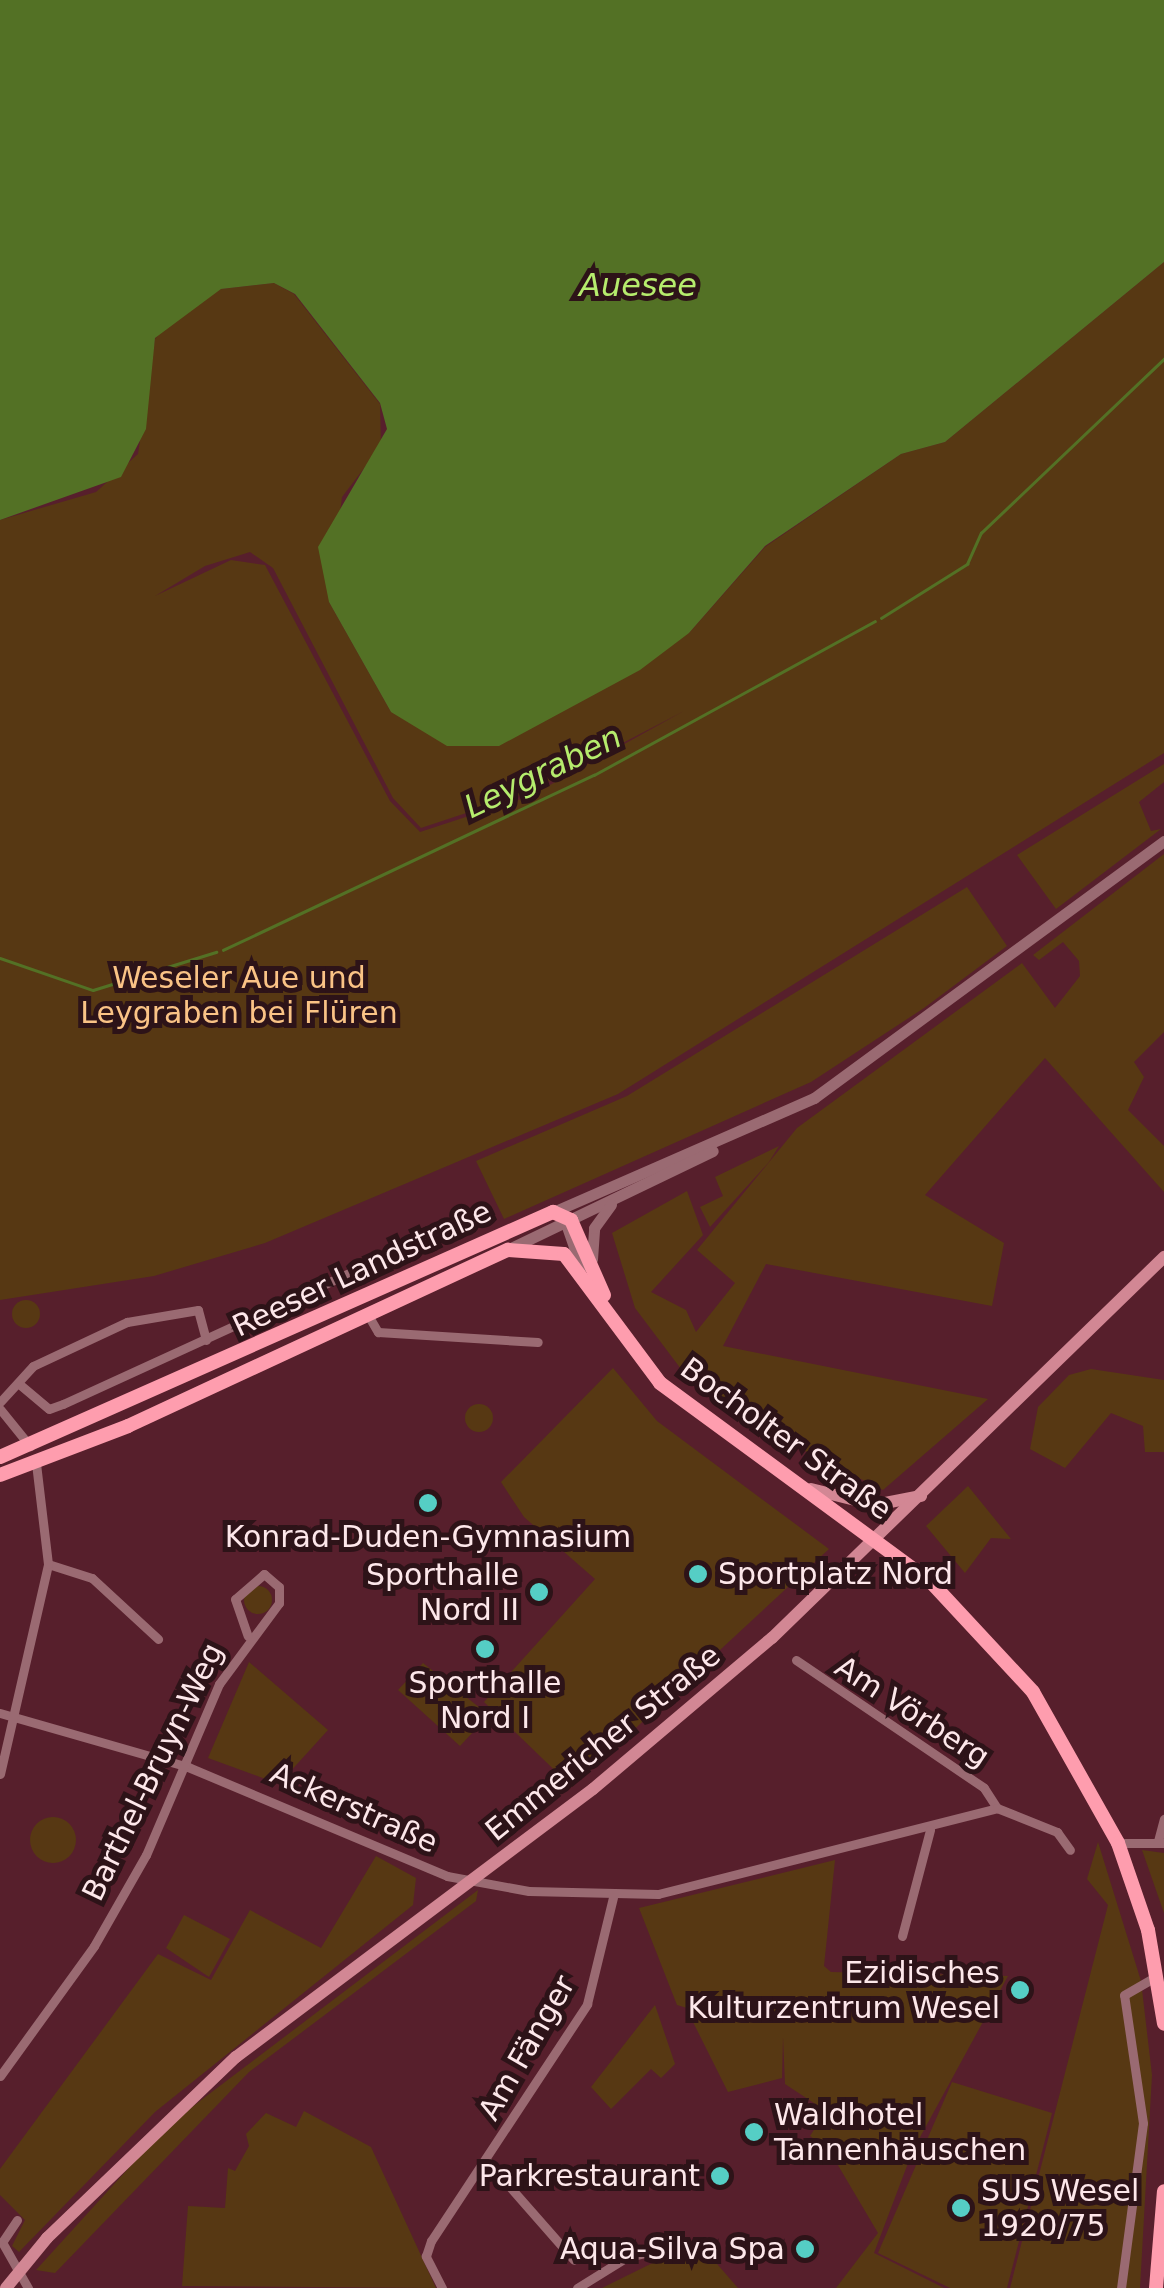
<!DOCTYPE html>
<meta charset="utf-8">
<style>
body{margin:0}
#map{position:relative;width:1164px;height:2288px;overflow:hidden;background:#571f2c;font-family:"DejaVu Sans",sans-serif}
div>[style]{position:absolute}
[style*='--x']{left:calc(var(--x)*1px);top:calc(var(--y)*1px);width:calc(var(--w)*1px);rotate:calc(var(--a)*1deg)}
.green>*{inset:0;background:#573813}
.round{border-radius:50%}
.water>*{inset:0;background:#537125}
.stream>*{height:2.5px;margin:-1.25px;padding:0 1.25px;transform-origin:1.25px;border-radius:1.25px;background:#537125}
.minor>*{height:9px;margin:-4.5px;padding:0 4.5px;transform-origin:4.5px;border-radius:4.5px;background:#9a6a72}
.tertiary>*{height:11px;margin:-5.5px;padding:0 5.5px;transform-origin:5.5px;border-radius:5.5px;background:#9a6a72}
.secondary>*{height:12px;margin:-6px;padding:0 6px;transform-origin:6px;border-radius:6px;background:#d28794}
.primary>*{height:14px;margin:-7px;padding:0 7px;transform-origin:7px;border-radius:7px;background:#fe9dae}
.secondary-bridge>*{height:12px;margin:-6px;padding:0 6px;transform-origin:6px;border-radius:6px;background:#d28794}
.dots>*{width:28px;height:28px;translate:-50% -50%;box-sizing:border-box;border:5px solid #2d1318;border-radius:50%}
span{translate:-50% -50%;white-space:nowrap;text-align:center;line-height:1.15;-webkit-text-stroke:10px #2d1318;paint-order:stroke}
.park-label{font-size:30px;color:#fac386}
.street-label{font-size:30px;color:#fde7ea}
.poi-label{font-size:30px;color:#fde7ea}
.left{translate:0 -50%;text-align:left}
.right{translate:-100% -50%;text-align:right}
.water-label{font-size:32px;color:#b6ec6d;font-style:italic}
</style>
<div id="map">
<div class="green">
<div style="clip-path:polygon(evenodd,1164px 262px,1164px 753px,618px 1094px,265px 1243px,154px 1276px,0 1300px,0 520px,96px 492px,138px 454px,155px 339px,170px 319px,221px 289px,274px 283px,294px 294px,380px 404px,381px 446px,342px 497px,329px 602px,391px 712px,689px 633px,765px 547px,901px 454px,945px 442px,1164px 262px,250px 552px,273px 568px,393px 798px,421px 828px,527px 793px,684px 711px,530px 796px,420px 832px,390px 801px,265px 565px,231px 560px,155px 596px,205px 566px,250px 552px)"></div>
<div style="clip-path:polygon(1164px 764px,1164px 782px,1139px 802px,1151px 831px,1161px 829px,1056px 909px,1017px 855px)"></div>
<div style="clip-path:polygon(1164px 854px,1164px 1032px,1134px 1062px,1144px 1077px,1128px 1110px,1164px 1146px,1164px 1192px,1045px 1058px,925px 1195px,1004px 1243px,992px 1306px,766px 1264px,723px 1346px,988px 1399px,883px 1490px,777px 1437px,681px 1369px,635px 1308px,612px 1233px,687px 1191px,703px 1235px,651px 1292px,686px 1310px,696px 1332px,735px 1283px,697px 1250px,797px 1128px,1022px 963px,1055px 1008px,1080px 976px,1079px 961px,1063px 942px,1039px 960px,1033px 955px)"></div>
<div style="clip-path:polygon(967px 887px,1007px 946px,924px 1008px,811px 1082px,504px 1219px,476px 1161px,627px 1096px)"></div>
<div style="clip-path:polygon(779px 1146px,769px 1162px,710px 1227px,700px 1207px,723px 1196px,715px 1177px)"></div>
<div class="round" style="left:12px;top:1300px;width:28px;height:28px"></div>
<div style="clip-path:polygon(613px 1368px,657px 1421px,829px 1549px,572px 1787px,484px 1702px,595px 1579px,524px 1517px,501px 1482px)"></div>
<div style="clip-path:polygon(1091px 1369px,1164px 1380px,1164px 1452px,1145px 1452px,1143px 1426px,1111px 1413px,1065px 1468px,1030px 1449px,1038px 1407px,1069px 1375px)"></div>
<div class="round" style="left:465px;top:1404px;width:28px;height:28px"></div>
<div style="clip-path:polygon(968px 1486px,1011px 1539px,991px 1538px,965px 1573px,926px 1526px)"></div>
<div class="round" style="left:244px;top:1586px;width:28px;height:28px"></div>
<div style="clip-path:polygon(249px 1662px,328px 1730px,279px 1784px,208px 1758px)"></div>
<div style="clip-path:polygon(423px 1663px,489px 1715px,460px 1746px,398px 1690px)"></div>
<div class="round" style="left:30px;top:1817px;width:46px;height:46px"></div>
<div style="clip-path:polygon(1098px 1842px,1141px 1981px,1152px 2075px,1140px 2288px,1010px 2288px,1108px 1905px,1087px 1879px)"></div>
<div style="clip-path:polygon(1142px 1850px,1164px 1853px,1164px 1913px)"></div>
<div style="clip-path:polygon(376px 1856px,416px 1878px,413px 1905px,155px 2112px,19px 2252px,12px 2246px,25px 2220px,0 2195px,0 2169px,158px 1954px,211px 1980px,250px 1910px,321px 1948px)"></div>
<div style="clip-path:polygon(835px 1860px,824px 1966px,831px 1972px,1008px 1976px,913px 2150px,874px 2253px,944px 2288px,836px 2288px,878px 2233px,829px 2150px,810px 2136px,826px 2111px,785px 2084px,783px 2037px,782px 2078px,728px 2092px,687px 2010px,723px 2019px,677px 2005px,639px 1908px)"></div>
<div style="clip-path:polygon(478px 1890px,476px 1901px,249px 2072px,55px 2273px,36px 2270px,167px 2126px)"></div>
<div style="clip-path:polygon(184px 1915px,230px 1939px,209px 1977px,166px 1948px)"></div>
<div style="clip-path:polygon(655px 2005px,675px 2064px,661px 2078px,651px 2069px,611px 2109px,591px 2087px)"></div>
<div style="clip-path:polygon(952px 2082px,1052px 2113px,1007px 2288px,950px 2288px,878px 2253px)"></div>
<div style="clip-path:polygon(304px 2111px,371px 2147px,436px 2288px,182px 2286px,188px 2206px,225px 2208px,228px 2168px,235px 2171px,249px 2146px,246px 2134px,266px 2113px,296px 2127px)"></div>
<div style="clip-path:polygon(697px 2241px,738px 2288px,602px 2288px)"></div>
</div>
<div class="water">
<div style="clip-path:polygon(0 0,1164px 0,1164px 262px,945px 442px,901px 454px,765px 546px,689px 633px,640px 670px,499px 746px,447px 746px,391px 712px,329px 602px,318px 547px,387px 429px,380px 403px,295px 294px,274px 283px,221px 289px,155px 338px,146px 429px,121px 477px,0 520px)"></div>
</div>
<div class="stream">
<div style="--x:881;--y:618;--w:102;--a:-32.1"></div>
<div style="--x:967;--y:564;--w:34;--a:-66"></div>
<div style="--x:981;--y:533;--w:253;--a:-43.6"></div>
<div style="--x:223;--y:950;--w:410;--a:-25.3"></div>
<div style="--x:594;--y:775;--w:320;--a:-28.7"></div>
<div style="--x:0;--y:958;--w:98;--a:19"></div>
<div style="--x:93;--y:990;--w:129;--a:-17.2"></div>
</div>
<div class="minor">
<div style="--x:368;--y:1315;--w:20;--a:60"></div>
<div style="--x:378;--y:1332;--w:160;--a:3.6"></div>
<div style="--x:18;--y:1383;--w:40;--a:40"></div>
<div style="--x:49;--y:1409;--w:15;--a:-20"></div>
<div style="--x:63;--y:1404;--w:423;--a:-24.6"></div>
<div style="--x:0;--y:1402;--w:49;--a:-47.5"></div>
<div style="--x:33;--y:1366;--w:104;--a:-25.1"></div>
<div style="--x:127;--y:1322;--w:72;--a:-9.6"></div>
<div style="--x:198;--y:1310;--w:31;--a:75"></div>
<div style="--x:0;--y:1409;--w:48;--a:51"></div>
<div style="--x:48;--y:1564;--w:46;--a:17.7"></div>
<div style="--x:92;--y:1578;--w:90;--a:42.7"></div>
<div style="--x:796;--y:1660;--w:227;--a:34.2"></div>
<div style="--x:984;--y:1788;--w:24;--a:57"></div>
<div style="--x:0;--y:1713;--w:196;--a:16"></div>
<div style="--x:188;--y:1767;--w:281;--a:22.8"></div>
<div style="--x:447;--y:1876;--w:83;--a:10.4"></div>
<div style="--x:529;--y:1891;--w:129;--a:1.3"></div>
<div style="--x:658;--y:1894;--w:350;--a:-14.2"></div>
<div style="--x:997;--y:1808;--w:65;--a:21.8"></div>
<div style="--x:1057;--y:1832;--w:22;--a:54"></div>
<div style="--x:0;--y:1774;--w:215;--a:-77.1"></div>
<div style="--x:48;--y:1564;--w:101;--a:-96.8"></div>
<div style="--x:1158;--y:1841;--w:23;--a:-75"></div>
<div style="--x:1118;--y:1843;--w:46;--a:0"></div>
<div style="--x:902;--y:1936;--w:110;--a:-75.2"></div>
<div style="--x:0;--y:2076;--w:160;--a:-54.1"></div>
<div style="--x:94;--y:1946;--w:105;--a:-60.3"></div>
<div style="--x:146;--y:1855;--w:186;--a:-66.9"></div>
<div style="--x:219;--y:1684;--w:101;--a:-53.5"></div>
<div style="--x:279;--y:1603;--w:16;--a:-90"></div>
<div style="--x:279;--y:1587;--w:20;--a:-139"></div>
<div style="--x:264;--y:1574;--w:38;--a:139"></div>
<div style="--x:235;--y:1599;--w:39;--a:71"></div>
<div style="--x:488;--y:2162;--w:130;--a:48.7"></div>
<div style="--x:17;--y:2220;--w:27;--a:124"></div>
<div style="--x:2;--y:2242;--w:53;--a:60.5"></div>
<div style="--x:442;--y:2288;--w:36;--a:-117"></div>
<div style="--x:426;--y:2256;--w:16;--a:-72"></div>
<div style="--x:431;--y:2241;--w:284;--a:-56.6"></div>
<div style="--x:587;--y:2004;--w:110;--a:-76.3"></div>
<div style="--x:577;--y:2288;--w:59;--a:-31.8"></div>
<div style="--x:627;--y:2257;--w:54;--a:-12.8"></div>
<div style="--x:1121;--y:2288;--w:166;--a:-82.4"></div>
<div style="--x:1143;--y:2123;--w:129;--a:-98.4"></div>
<div style="--x:1124;--y:1995;--w:38;--a:-30"></div>
</div>
<div class="tertiary">
<div style="--x:553;--y:1212;--w:285;--a:-23.6"></div>
<div style="--x:814;--y:1098;--w:434;--a:-36.3"></div>
<div style="--x:564;--y:1218;--w:52;--a:70.9"></div>
<div style="--x:509;--y:1249;--w:226;--a:-25.7"></div>
<div style="--x:592;--y:1259;--w:31;--a:-86"></div>
<div style="--x:594;--y:1228;--w:29;--a:-54"></div>
</div>
<div class="secondary">
<div style="--x:811;--y:1489;--w:66;--a:14"></div>
<div style="--x:875;--y:1505;--w:47;--a:-11.1"></div>
<div style="--x:47;--y:2238;--w:262;--a:-43.8"></div>
<div style="--x:236;--y:2057;--w:446;--a:-36.9"></div>
<div style="--x:593;--y:1789;--w:234;--a:-40.2"></div>
<div style="--x:772;--y:1638;--w:547;--a:-44.18"></div>
</div>
<div class="primary">
<div style="--x:0;--y:1457;--w:605;--a:-23.9"></div>
<div style="--x:553;--y:1212;--w:20;--a:24"></div>
<div style="--x:571;--y:1220;--w:82;--a:66.3"></div>
<div style="--x:0;--y:1475;--w:137;--a:-20.9"></div>
<div style="--x:128;--y:1426;--w:419;--a:-24.9"></div>
<div style="--x:508;--y:1250;--w:56;--a:4.1"></div>
<div style="--x:564;--y:1254;--w:161;--a:53.3"></div>
<div style="--x:660;--y:1383;--w:335;--a:36.3"></div>
<div style="--x:930;--y:1581;--w:151;--a:47.1"></div>
<div style="--x:1033;--y:1692;--w:173;--a:60.6"></div>
<div style="--x:1118;--y:1843;--w:92;--a:71"></div>
<div style="--x:1148;--y:1930;--w:95;--a:80.3"></div>
<div style="--x:1156;--y:2288;--w:97;--a:-85.3"></div>
</div>
<div class="secondary-bridge">
<div style="--x:6;--y:2288;--w:65;--a:-50.6"></div>
</div>
<div class="dots">
<div style="left:428px;top:1503px;background:#55cec5"></div>
<div style="left:698px;top:1574px;background:#55cec5"></div>
<div style="left:539px;top:1592px;background:#55cec5"></div>
<div style="left:485px;top:1649px;background:#55cec5"></div>
<div style="left:1020px;top:1990px;background:#55cec5"></div>
<div style="left:754px;top:2132px;background:#55cec5"></div>
<div style="left:720px;top:2176px;background:#55cec5"></div>
<div style="left:961px;top:2208px;background:#55cec5"></div>
<div style="left:805px;top:2249px;background:#55cec5"></div>
</div>
<div class="park-label">
<span style="left:239px;top:995px">Weseler Aue und<br>Leygraben bei Flüren</span>
</div>
<div class="street-label">
<span style="left:362px;top:1269px;rotate:-25deg">Reeser Landstraße</span>
<span style="left:786px;top:1439px;rotate:36deg">Bocholter Straße</span>
<span style="left:912px;top:1712px;rotate:33deg">Am Vörberg</span>
<span style="left:603px;top:1743px;rotate:-39deg">Emmericher Straße</span>
<span style="left:153px;top:1772px;rotate:-64deg">Barthel-Bruyn-Weg</span>
<span style="left:354px;top:1808px;rotate:24deg">Ackerstraße</span>
<span style="left:527px;top:2048px;rotate:-60deg">Am Fänger</span>
</div>
<div class="poi-label">
<span style="left:428px;top:1537px">Konrad-Duden-Gymnasium</span>
<span class="left" style="left:718px;top:1574px">Sportplatz Nord</span>
<span class="right" style="left:519px;top:1592px">Sporthalle<br>Nord II</span>
<span style="left:485px;top:1700px">Sporthalle<br>Nord I</span>
<span class="right" style="left:1000px;top:1990px">Ezidisches<br>Kulturzentrum Wesel</span>
<span class="left" style="left:774px;top:2132px">Waldhotel<br>Tannenhäuschen</span>
<span class="right" style="left:700px;top:2176px">Parkrestaurant</span>
<span class="left" style="left:981px;top:2208px">SUS Wesel<br>1920/75</span>
<span class="right" style="left:785px;top:2249px">Aqua-Silva Spa</span>
</div>
<div class="water-label">
<span style="left:638px;top:285px">Auesee</span>
<span style="left:543px;top:772px;rotate:-26deg">Leygraben</span>
</div>
</div>
